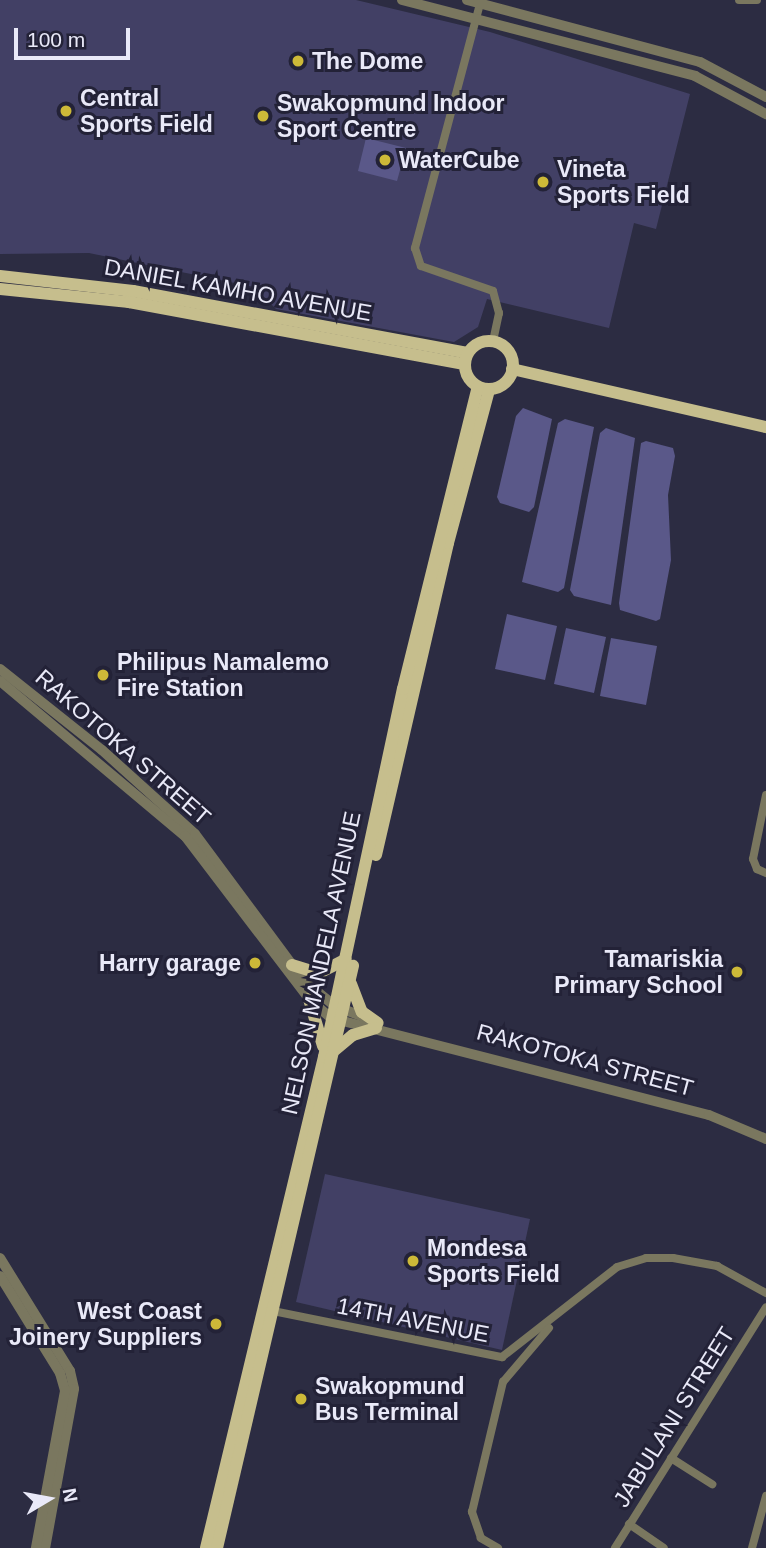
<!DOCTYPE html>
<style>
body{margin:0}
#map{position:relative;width:766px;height:1548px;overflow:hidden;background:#2c2c42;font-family:Helvetica,sans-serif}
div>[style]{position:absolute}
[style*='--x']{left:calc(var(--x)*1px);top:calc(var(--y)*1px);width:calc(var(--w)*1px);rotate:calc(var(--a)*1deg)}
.green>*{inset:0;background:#424065}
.water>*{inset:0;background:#5a5889}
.minor>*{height:8px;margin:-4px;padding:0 4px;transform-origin:4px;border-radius:4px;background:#7a775f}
.tertiary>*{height:10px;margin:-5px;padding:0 5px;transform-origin:5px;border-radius:5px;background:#7a775f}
.primary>*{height:12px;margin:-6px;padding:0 6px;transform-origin:6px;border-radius:6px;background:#c6be8d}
.primary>.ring{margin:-6px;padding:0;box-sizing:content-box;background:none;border:12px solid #c6be8d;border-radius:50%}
.dots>*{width:19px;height:19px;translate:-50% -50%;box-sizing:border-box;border:4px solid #232237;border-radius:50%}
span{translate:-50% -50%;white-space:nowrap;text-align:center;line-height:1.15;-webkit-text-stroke:6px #232237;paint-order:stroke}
.poi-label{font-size:23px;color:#e9e9f8;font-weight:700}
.left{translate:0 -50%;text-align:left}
.right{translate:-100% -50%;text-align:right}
.street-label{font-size:23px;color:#e9e9f8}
.north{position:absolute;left:14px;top:1464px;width:70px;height:70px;-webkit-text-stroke:5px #232237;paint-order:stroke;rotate:80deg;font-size:19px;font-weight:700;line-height:28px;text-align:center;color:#e9e9f8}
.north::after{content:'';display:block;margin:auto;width:24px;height:32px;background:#e9e9f8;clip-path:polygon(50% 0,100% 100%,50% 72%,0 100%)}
.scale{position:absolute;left:14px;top:28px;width:116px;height:32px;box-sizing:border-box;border:4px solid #e9e9f8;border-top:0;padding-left:9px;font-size:21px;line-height:24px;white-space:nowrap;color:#e9e9f8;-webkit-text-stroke:5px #232237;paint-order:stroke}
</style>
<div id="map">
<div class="green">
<div style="clip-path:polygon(0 0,356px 0,490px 32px,690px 94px,656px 229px,634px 223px,609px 328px,487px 299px,478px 327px,454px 342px,276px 309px,254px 287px,89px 253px,0 254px)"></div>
<div style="clip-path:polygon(325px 1174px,530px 1219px,502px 1350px,296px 1302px)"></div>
</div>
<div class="water">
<div style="clip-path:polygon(366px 138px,406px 148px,397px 181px,358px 171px)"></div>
<div style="clip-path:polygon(523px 408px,552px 419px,534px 507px,529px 512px,500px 503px,497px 497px,516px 416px)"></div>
<div style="clip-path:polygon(565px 419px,594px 427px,564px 588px,558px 592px,522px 582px,558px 423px)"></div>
<div style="clip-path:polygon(606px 428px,635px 438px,611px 605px,574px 596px,570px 590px,600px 433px)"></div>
<div style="clip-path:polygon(646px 441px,673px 448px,675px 456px,668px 495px,671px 560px,660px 619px,656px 621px,620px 610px,619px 603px,641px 443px)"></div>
<div style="clip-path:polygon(507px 614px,557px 626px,545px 680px,495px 669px)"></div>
<div style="clip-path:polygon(566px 628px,606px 637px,594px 693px,554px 684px)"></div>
<div style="clip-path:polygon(611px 638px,657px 646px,646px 705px,600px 696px)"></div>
</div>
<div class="minor">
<div style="--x:481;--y:0;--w:257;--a:104.9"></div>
<div style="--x:415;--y:248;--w:19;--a:72"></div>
<div style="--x:421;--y:266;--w:76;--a:19.1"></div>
<div style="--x:493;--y:291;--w:23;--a:75"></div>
<div style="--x:499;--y:313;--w:29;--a:102"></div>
<div style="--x:739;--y:0;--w:18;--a:0"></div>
<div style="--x:766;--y:795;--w:65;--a:101.5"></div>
<div style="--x:753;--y:859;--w:11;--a:68"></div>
<div style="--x:757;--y:869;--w:10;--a:24"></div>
<div style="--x:268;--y:1310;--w:239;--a:11.4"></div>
<div style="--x:502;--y:1357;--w:146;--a:-38"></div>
<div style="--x:617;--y:1267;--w:30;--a:-17"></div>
<div style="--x:646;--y:1258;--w:27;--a:0"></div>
<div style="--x:673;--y:1258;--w:45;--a:10.3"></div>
<div style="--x:717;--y:1266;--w:56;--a:28.9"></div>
<div style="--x:671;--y:1458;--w:49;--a:32.4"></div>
<div style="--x:629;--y:1524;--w:42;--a:34.4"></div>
<div style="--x:498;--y:1548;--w:20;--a:-150"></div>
<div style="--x:481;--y:1538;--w:28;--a:-109"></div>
<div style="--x:472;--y:1512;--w:134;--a:-76.6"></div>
<div style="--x:503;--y:1382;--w:71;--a:-49.6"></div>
<div style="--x:615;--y:1548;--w:284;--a:-57.9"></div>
<div style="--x:752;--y:1548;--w:54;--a:-74.9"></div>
</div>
<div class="tertiary">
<div style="--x:402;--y:0;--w:303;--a:14.5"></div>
<div style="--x:695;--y:76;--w:81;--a:28.2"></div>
<div style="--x:467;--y:0;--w:241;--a:14.9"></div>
<div style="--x:700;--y:62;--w:75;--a:27.9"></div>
<div style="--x:0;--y:669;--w:130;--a:38.5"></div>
<div style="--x:102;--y:750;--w:125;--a:42.1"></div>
<div style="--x:195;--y:834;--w:183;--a:53.4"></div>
<div style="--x:304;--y:981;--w:40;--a:39"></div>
<div style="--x:335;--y:1006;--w:36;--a:21"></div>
<div style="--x:0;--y:681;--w:241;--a:40"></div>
<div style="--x:185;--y:836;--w:205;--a:52.7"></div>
<div style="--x:309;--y:999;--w:29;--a:41"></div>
<div style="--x:331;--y:1018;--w:390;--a:14.4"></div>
<div style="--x:709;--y:1115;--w:62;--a:22.8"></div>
<div style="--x:0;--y:1258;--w:133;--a:58.2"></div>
<div style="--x:70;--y:1371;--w:18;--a:77"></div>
<div style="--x:74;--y:1389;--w:162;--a:100.3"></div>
<div style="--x:0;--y:1276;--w:114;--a:58.3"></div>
<div style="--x:60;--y:1373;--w:19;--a:74"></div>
<div style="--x:65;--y:1391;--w:160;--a:100.5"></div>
</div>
<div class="primary">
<div style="--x:0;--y:276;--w:134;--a:6.4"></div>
<div style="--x:133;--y:291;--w:340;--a:10.5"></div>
<div style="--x:0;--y:289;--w:130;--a:5.8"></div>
<div style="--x:129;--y:302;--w:341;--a:10.5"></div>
<div class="ring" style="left:465px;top:341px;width:36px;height:36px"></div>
<div style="--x:512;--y:369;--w:261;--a:12.9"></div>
<div style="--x:376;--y:855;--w:320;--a:-77"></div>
<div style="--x:448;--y:543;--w:158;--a:-75"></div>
<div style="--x:292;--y:965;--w:28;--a:17"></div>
<div style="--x:319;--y:973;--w:30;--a:-27"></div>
<div style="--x:351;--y:984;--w:30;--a:69"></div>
<div style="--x:362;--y:1012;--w:19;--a:35"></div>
<div style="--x:309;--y:999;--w:49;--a:73.4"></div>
<div style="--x:335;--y:1050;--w:23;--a:-40"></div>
<div style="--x:353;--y:1035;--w:24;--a:-17"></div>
<div style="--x:206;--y:1548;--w:505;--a:-76.49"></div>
<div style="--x:324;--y:1057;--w:376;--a:-77.9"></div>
<div style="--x:403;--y:689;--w:311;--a:-76.1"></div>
<div style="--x:217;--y:1548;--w:598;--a:-76.85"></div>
</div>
<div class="dots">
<div style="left:298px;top:61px;background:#cdb938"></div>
<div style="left:66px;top:111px;background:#cdb938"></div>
<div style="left:263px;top:116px;background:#cdb938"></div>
<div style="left:385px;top:160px;background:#cdb938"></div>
<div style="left:543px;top:182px;background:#cdb938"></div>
<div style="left:103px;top:675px;background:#cdb938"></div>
<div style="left:255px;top:963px;background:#cdb938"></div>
<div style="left:737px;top:972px;background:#cdb938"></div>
<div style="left:413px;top:1261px;background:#cdb938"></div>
<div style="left:216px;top:1324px;background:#cdb938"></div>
<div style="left:301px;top:1399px;background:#cdb938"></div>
</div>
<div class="poi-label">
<span class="left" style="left:312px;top:61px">The Dome</span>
<span class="left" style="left:80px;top:111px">Central<br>Sports Field</span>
<span class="left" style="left:277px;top:116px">Swakopmund Indoor<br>Sport Centre</span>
<span class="left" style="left:399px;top:160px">WaterCube</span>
<span class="left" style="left:557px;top:182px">Vineta<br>Sports Field</span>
<span class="left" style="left:117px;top:675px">Philipus Namalemo<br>Fire Station</span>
<span class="right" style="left:723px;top:972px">Tamariskia<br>Primary School</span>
<span class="right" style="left:241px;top:963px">Harry garage</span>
<span class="left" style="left:427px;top:1261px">Mondesa<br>Sports Field</span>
<span class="right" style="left:202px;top:1324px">West Coast<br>Joinery Suppliers</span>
<span class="left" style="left:315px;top:1399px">Swakopmund<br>Bus Terminal</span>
</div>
<div class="street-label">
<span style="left:238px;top:290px;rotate:10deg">DANIEL KAMHO AVENUE</span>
<span style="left:123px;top:747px;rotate:41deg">RAKOTOKA STREET</span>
<span style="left:321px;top:963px;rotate:-78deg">NELSON MANDELA AVENUE</span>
<span style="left:585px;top:1060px;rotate:15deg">RAKOTOKA STREET</span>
<span style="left:413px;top:1320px;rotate:11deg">14TH AVENUE</span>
<span style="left:674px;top:1417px;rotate:-58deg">JABULANI STREET</span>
</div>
<div class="north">N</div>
<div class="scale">100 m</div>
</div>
